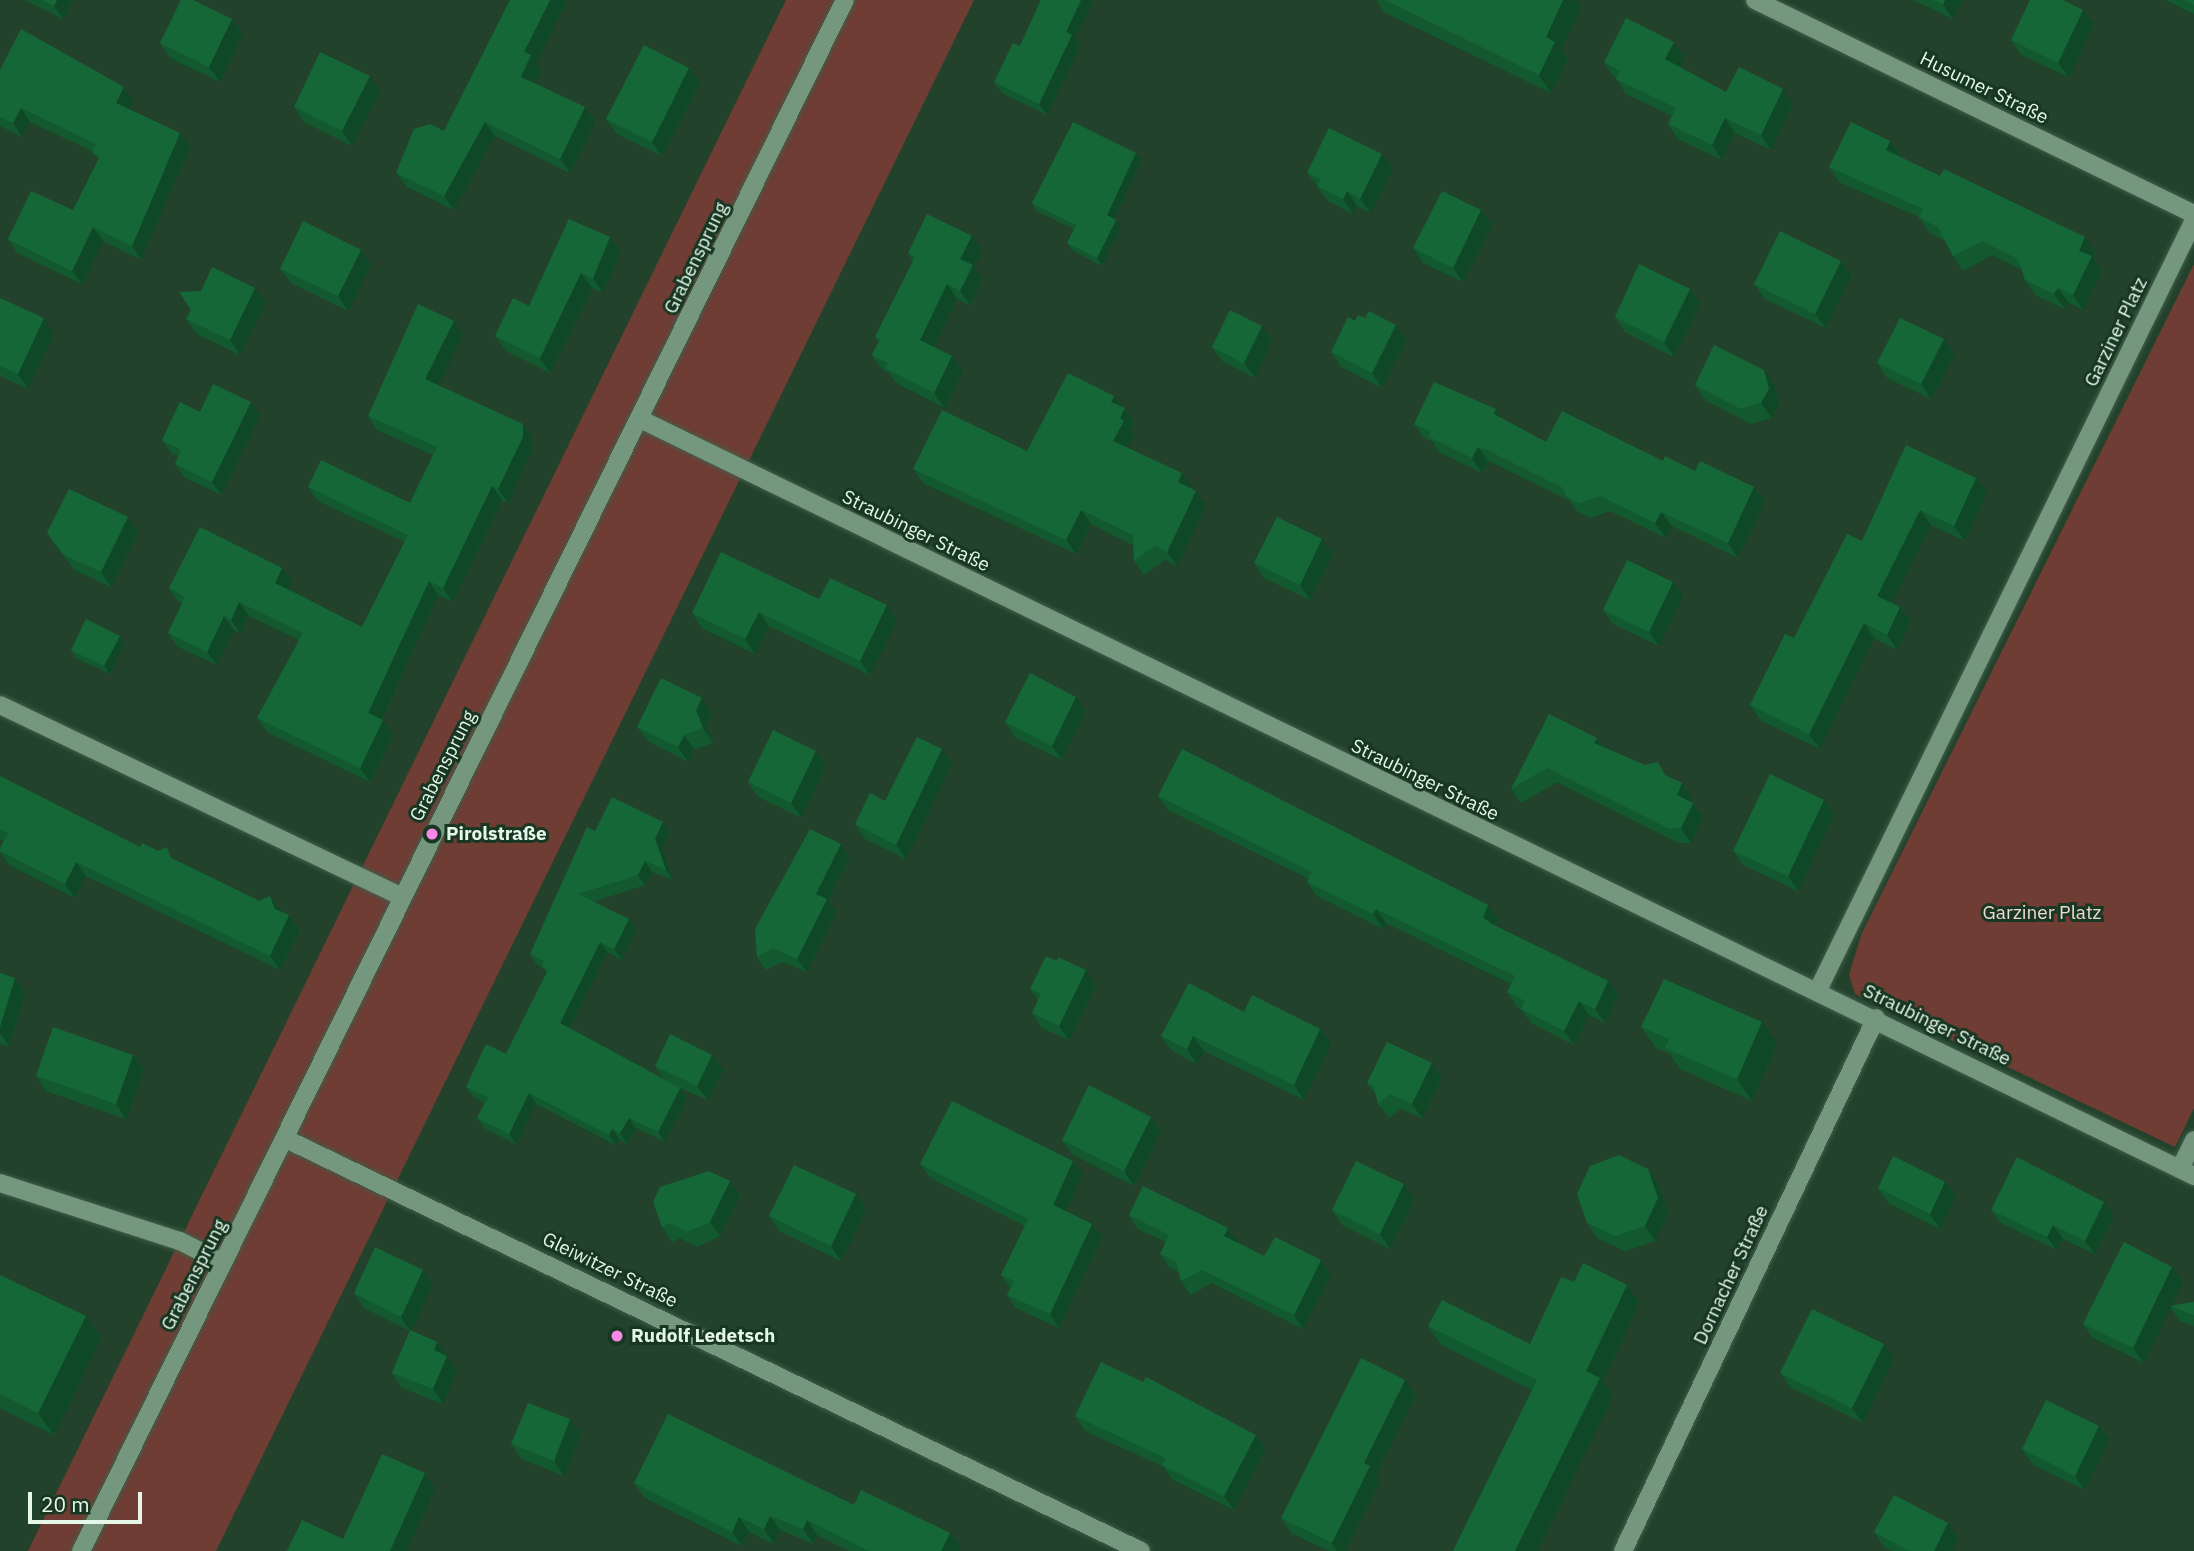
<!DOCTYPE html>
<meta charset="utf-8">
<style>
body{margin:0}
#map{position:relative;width:2194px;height:1551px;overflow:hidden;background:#23422c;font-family:"IBM Plex Sans",sans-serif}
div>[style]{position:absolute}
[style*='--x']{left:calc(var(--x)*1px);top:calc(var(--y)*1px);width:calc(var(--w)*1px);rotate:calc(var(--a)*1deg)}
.green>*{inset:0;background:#6f3d33}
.roads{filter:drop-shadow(0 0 2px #415e4b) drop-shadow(0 0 2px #415e4b)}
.street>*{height:18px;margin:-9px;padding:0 9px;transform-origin:9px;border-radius:9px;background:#75977e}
.wall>*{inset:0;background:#125930}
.shaded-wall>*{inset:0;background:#0f4827}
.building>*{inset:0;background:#156738}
.dots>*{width:19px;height:19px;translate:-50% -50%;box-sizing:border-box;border:4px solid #183723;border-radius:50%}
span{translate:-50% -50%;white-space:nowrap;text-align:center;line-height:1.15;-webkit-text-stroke:6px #183723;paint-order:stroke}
.street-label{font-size:19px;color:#e5f7e9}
.poi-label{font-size:19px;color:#e5f7e9;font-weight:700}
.left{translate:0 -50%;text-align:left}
.park-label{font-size:19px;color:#f0d9d3}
.scale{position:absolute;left:28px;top:1492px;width:114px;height:32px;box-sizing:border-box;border:4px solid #e5f7e9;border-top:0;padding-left:9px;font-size:21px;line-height:24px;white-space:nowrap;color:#e5f7e9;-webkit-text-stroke:5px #183723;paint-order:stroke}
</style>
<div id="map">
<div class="green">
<div style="clip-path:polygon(786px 0,974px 0,216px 1551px,28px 1551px)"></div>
<div style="clip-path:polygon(2194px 264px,2194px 1108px,2175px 1147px,1855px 994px,1849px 975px,1861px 935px)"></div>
</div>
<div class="roads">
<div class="street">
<div style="--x:1755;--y:0;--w:488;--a:26"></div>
<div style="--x:640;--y:419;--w:1729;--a:25.97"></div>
<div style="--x:0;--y:705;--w:444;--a:25.5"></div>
<div style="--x:1818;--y:990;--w:857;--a:-63.97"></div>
<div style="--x:286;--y:1139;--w:949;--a:25.73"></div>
<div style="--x:2180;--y:1169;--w:32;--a:-64"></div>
<div style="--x:0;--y:1183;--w:189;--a:17.9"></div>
<div style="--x:180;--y:1241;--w:48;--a:27.1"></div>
<div style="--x:81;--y:1551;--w:1729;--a:-63.78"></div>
<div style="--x:1623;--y:1551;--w:590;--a:-64.61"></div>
</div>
</div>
<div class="wall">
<div style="clip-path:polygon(25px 0,73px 0,63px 19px)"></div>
<div style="clip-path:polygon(510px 0,567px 0,536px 63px,542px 70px,535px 83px,585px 107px,595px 122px,570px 173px,495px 136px,454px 210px,407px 187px,396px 173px,444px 131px)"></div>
<div style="clip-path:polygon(1041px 0,1094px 0,1075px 39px,1080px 46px,1047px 115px,1002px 93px,994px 82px,1020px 46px)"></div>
<div style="clip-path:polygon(1376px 0,1577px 0,1582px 7px,1561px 50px,1568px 60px,1551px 93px,1384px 12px)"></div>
<div style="clip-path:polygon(1913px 0,1963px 0,1953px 19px)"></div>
<div style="clip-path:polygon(2166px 0,2194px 0,2194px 14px)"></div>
<div style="clip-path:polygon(2083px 10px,2094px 24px,2069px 77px,2021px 55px,2011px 40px)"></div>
<div style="clip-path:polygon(232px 19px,243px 33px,220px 82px,170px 58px,160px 43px)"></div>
<div style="clip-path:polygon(1684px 57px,1679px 67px,1726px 92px,1793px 103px,1771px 150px,1735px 133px,1722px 160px,1678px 139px,1668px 124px,1672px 116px,1626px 94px,1616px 79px,1616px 78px,1614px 77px,1604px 62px)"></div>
<div style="clip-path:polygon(0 70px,134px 101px,129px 110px,190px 146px,141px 260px,103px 241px,82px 284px,17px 253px,8px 239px,73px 210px,98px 160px,92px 151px,30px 122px,22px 137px,0 126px)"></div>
<div style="clip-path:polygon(700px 82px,662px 156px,617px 134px,606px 119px)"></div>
<div style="clip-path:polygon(380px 91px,352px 146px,304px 122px,294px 107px)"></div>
<div style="clip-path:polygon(1890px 141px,1901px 156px,1900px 157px,2095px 252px,2093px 258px,2102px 271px,2083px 310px,2068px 302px,2065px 309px,2035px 295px,2025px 280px,2022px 270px,1992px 255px,1963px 271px,1953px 256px,1944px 240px,1929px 233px,1919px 217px,1839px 182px,1829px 167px)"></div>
<div style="clip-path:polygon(1142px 160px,1114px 219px,1121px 227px,1102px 266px,1072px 250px,1067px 243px,1074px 229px,1037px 211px,1032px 203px)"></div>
<div style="clip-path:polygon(1393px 169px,1371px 213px,1357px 206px,1353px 214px,1328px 201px,1307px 173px)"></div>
<div style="clip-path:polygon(1481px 210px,1492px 225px,1463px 282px,1423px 263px,1413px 248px)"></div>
<div style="clip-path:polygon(569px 219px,621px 251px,603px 293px,592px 288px,550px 373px,506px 351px,495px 336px,529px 306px)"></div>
<div style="clip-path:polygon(982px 251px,974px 266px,983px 279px,970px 305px,957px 299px,934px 346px,963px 370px,945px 408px,896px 383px,889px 373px,883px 370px,872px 355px,879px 342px,875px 337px,913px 261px,908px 253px)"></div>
<div style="clip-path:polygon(1841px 261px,1851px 276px,1826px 328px,1765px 299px,1754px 284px)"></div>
<div style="clip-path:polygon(371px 264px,348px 311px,291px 283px,280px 269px)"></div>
<div style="clip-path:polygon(255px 288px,266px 302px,240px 355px,197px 334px,186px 319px)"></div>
<div style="clip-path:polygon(1690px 289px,1700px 304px,1674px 357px,1625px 332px,1615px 317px)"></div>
<div style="clip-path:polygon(0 298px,54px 333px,28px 389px,0 376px)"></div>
<div style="clip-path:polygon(1355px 321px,1406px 340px,1382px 388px,1341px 367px,1331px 352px)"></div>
<div style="clip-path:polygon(1262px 326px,1272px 341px,1255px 378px,1222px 361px,1212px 347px)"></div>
<div style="clip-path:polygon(463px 334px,438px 385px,532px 438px,532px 450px,508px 503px,502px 500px,453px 602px,438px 595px,382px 719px,393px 734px,370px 782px,267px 732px,257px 718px,299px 640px,249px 616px,240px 633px,234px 630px,217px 665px,178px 647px,168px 633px,182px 604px,178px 602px,169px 588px,282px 568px,292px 582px,288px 589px,362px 627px,405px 542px,318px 501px,308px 487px,410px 503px,433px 455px,377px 430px,368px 416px)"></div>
<div style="clip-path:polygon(1955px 354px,1931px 399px,1887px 378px,1877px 363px)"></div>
<div style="clip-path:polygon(1764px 370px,1774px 385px,1779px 403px,1772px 418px,1751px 424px,1705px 400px,1695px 385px)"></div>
<div style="clip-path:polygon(1114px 396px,1134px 422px,1131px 430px,1134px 435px,1127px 447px,1192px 487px,1191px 489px,1206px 505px,1177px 566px,1165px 560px,1144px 575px,1134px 561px,1133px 545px,1091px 524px,1076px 554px,923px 483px,913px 469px,1027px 451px)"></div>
<div style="clip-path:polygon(200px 412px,260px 415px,221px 495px,184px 477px,175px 464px,178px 456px,171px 453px,162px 440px)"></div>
<div style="clip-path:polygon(1503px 419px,1546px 442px,1663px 461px,1695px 471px,1765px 501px,1738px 558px,1672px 526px,1666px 538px,1610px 511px,1590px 518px,1577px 511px,1570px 501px,1495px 464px,1488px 461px,1482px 473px,1439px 452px,1433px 442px,1424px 438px,1414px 424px)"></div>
<div style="clip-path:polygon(1976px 478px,1987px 493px,1965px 541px,1931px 525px,1892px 602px,1911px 621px,1897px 650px,1874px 638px,1820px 749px,1760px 720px,1750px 705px,1794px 638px,1862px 541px)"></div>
<div style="clip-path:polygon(128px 517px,138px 532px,111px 587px,74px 570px,47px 533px)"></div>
<div style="clip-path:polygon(1333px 554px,1310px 600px,1264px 578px,1254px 563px)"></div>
<div style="clip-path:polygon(1673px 582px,1683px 597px,1659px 646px,1613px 624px,1603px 610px)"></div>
<div style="clip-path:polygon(819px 599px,897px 620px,870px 675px,769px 626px,755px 654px,702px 628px,692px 613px)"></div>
<div style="clip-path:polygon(125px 643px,110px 674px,76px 658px,71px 650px)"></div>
<div style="clip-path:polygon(1086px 711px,1062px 760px,1015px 737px,1005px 722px)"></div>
<div style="clip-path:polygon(712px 713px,706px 725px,713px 743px,694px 749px,688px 762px,648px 741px,637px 727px)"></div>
<div style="clip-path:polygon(1597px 738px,1604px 747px,1667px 776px,1692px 798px,1691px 802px,1693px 803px,1703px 817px,1691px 843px,1679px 843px,1557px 782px,1521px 803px,1511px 789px)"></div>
<div style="clip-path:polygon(952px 764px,906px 859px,865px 839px,855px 824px,885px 801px)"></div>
<div style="clip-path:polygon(826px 765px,802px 818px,758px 797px,748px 782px)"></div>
<div style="clip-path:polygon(0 776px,140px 847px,176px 860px,289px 915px,299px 930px,280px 970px,86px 876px,75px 898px,9px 865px,0 852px,0 848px,4px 841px,0 839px)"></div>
<div style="clip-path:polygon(1158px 796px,1488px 905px,1498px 919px,1495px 926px,1608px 981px,1618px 995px,1605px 1023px,1589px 1015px,1574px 1045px,1531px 1023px,1521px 1009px,1517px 1007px,1507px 992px,1511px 984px,1386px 923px,1383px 929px,1317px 896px,1307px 882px,1309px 879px,1168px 810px)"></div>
<div style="clip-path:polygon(1824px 800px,1834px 815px,1798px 891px,1743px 865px,1733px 851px)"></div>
<div style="clip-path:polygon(595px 831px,670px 832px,662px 849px,673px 880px,652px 872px,645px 885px,593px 902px,629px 919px,636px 929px,622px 960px,607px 952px,570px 1028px,664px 1079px,655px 1066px,712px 1055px,723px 1070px,708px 1100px,680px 1088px,687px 1098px,665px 1142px,636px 1128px,627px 1144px,619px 1139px,616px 1145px,536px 1104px,516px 1144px,484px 1128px,477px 1118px,485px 1103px,473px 1097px,466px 1087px,506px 1054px,547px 974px,542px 967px,537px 965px,530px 954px)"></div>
<div style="clip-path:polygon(850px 857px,828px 901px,836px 912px,807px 972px,782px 962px,766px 970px,757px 957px)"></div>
<div style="clip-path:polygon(1057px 961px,1086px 970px,1096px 985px,1069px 1040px,1042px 1028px,1032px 1013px,1038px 1000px,1030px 989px)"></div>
<div style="clip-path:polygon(0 973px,25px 993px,9px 1046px,0 1044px)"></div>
<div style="clip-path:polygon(1244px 1012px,1320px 1029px,1331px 1044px,1304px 1100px,1204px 1051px,1197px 1064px,1171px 1050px,1161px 1036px)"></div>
<div style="clip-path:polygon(1641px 1027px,1777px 1043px,1752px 1101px,1680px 1069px,1670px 1054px,1656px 1048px)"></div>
<div style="clip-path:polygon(133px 1055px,144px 1070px,126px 1119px,46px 1091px,36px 1076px)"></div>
<div style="clip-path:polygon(1442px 1078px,1422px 1118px,1401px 1109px,1389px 1118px,1378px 1104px,1377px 1097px,1367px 1083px)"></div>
<div style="clip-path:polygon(1151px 1117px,1161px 1131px,1134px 1186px,1072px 1154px,1062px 1140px)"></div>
<div style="clip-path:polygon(1073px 1161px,1083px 1174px,1066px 1211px,1092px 1224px,1102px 1237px,1059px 1328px,1016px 1308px,1007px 1295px,1010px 1288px,1001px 1275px,1025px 1226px,930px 1178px,920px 1164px)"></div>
<div style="clip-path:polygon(1648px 1169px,1658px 1183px,1668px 1213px,1655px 1241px,1625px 1251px,1597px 1238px,1587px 1223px)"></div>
<div style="clip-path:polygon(730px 1181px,740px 1196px,720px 1236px,697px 1247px,680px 1238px,672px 1242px,662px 1227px)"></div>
<div style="clip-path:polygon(1404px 1184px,1415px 1199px,1390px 1249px,1342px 1225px,1332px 1210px)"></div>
<div style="clip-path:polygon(1878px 1188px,1956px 1196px,1940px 1229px,1888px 1203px)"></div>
<div style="clip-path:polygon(856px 1194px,866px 1209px,841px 1261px,779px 1231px,769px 1216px)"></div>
<div style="clip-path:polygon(1991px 1210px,2114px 1216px,2095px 1254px,2063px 1239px,2057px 1250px,2001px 1223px)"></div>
<div style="clip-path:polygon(1129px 1215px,1238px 1241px,1237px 1242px,1264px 1256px,1321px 1260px,1331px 1274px,1303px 1329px,1212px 1283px,1191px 1295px,1181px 1281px,1179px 1272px,1170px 1268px,1160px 1254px,1166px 1242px,1138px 1229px)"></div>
<div style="clip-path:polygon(2172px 1267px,2183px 1282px,2171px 1306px,2194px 1302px,2194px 1326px,2180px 1321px,2170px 1307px,2144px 1363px,2093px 1338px,2083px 1324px)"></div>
<div style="clip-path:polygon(0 1275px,101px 1338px,54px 1435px,0 1408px)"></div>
<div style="clip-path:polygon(1574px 1282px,1627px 1285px,1639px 1303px,1603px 1381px,1613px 1396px,1537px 1551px,1453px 1551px,1532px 1390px,1441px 1345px,1428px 1326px,1530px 1344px)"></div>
<div style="clip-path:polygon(433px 1284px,411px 1331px,437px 1342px,457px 1370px,443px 1404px,402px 1388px,392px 1373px,410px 1331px,364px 1308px,354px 1293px)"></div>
<div style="clip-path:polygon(1884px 1344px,1894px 1358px,1863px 1423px,1790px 1387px,1780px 1373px)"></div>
<div style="clip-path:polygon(1416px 1395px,1376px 1474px,1380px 1480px,1345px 1551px,1329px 1551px,1291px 1533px,1281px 1518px)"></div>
<div style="clip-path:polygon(1075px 1416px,1266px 1449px,1234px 1510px,1172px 1479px,1164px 1467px,1085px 1431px)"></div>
<div style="clip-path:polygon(581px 1434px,564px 1476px,522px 1459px,511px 1444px)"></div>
<div style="clip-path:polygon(2109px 1440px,2085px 1490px,2032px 1464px,2022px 1449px)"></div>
<div style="clip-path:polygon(634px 1483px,854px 1505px,950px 1533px,961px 1547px,959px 1551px,849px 1551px,817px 1535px,814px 1544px,780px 1530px,774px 1544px,749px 1532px,742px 1546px,645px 1498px)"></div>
<div style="clip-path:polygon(1874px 1532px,1958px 1538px,1952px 1551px,1892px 1551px,1884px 1547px)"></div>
</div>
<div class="shaded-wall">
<div style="clip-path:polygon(57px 0,73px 0,63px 19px,54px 6px)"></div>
<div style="clip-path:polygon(550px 0,567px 0,536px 63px,542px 70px,531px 91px,521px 77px,524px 52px)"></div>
<div style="clip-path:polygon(1081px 0,1094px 0,1075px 39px,1080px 46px,1047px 115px,1039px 104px,1066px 32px)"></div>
<div style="clip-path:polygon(1563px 0,1577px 0,1582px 7px,1561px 50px,1568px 60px,1551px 93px,1539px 75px,1546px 37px)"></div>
<div style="clip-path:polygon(1945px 0,1963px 0,1953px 19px,1943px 5px)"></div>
<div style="clip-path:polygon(2083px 10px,2094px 24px,2069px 77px,2058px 63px)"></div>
<div style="clip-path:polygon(232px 19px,243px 33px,220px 82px,209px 67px)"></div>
<div style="clip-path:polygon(1674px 42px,1684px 57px,1676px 74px,1665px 59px)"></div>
<div style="clip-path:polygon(689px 68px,700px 82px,662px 156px,652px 142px)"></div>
<div style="clip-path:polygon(370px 76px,380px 91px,352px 146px,342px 131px)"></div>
<div style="clip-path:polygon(124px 87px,134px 101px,126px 117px,116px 103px)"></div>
<div style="clip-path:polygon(1783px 89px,1793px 103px,1771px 150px,1761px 135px)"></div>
<div style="clip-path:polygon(585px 107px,595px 122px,570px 173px,560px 159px)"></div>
<div style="clip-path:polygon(21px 108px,30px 122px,22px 137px,13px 123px)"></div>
<div style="clip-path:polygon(1725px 118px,1735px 133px,1722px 160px,1712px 145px)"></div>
<div style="clip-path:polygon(485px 122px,495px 136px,454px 210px,444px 196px)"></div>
<div style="clip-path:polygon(180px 133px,190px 146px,141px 260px,132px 246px)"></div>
<div style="clip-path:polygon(1890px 141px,1901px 156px,1896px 165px,1886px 150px)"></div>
<div style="clip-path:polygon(1136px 153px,1142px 160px,1112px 223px,1107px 215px)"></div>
<div style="clip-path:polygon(1382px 154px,1393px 169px,1371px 213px,1360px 199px)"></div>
<div style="clip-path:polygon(1347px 191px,1357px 206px,1353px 214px,1343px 199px)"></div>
<div style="clip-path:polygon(1481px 210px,1492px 225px,1463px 282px,1453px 268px)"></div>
<div style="clip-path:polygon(1116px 220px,1121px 227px,1102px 266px,1097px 258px)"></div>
<div style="clip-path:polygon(93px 227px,103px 241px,82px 284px,72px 271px)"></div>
<div style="clip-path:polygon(972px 236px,982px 251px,974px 266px,983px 279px,970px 305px,960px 291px,960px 259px)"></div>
<div style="clip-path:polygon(610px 237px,621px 251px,603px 293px,593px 278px)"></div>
<div style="clip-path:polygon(2085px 237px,2095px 252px,2093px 258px,2102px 271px,2083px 310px,2073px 295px,2079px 251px)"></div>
<div style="clip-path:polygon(361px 250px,371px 264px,348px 311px,338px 296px)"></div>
<div style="clip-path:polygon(1841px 261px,1851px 276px,1826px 328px,1815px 314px)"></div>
<div style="clip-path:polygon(581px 273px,592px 288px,550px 373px,540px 358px)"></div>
<div style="clip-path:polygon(947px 284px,957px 299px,930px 354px,920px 340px)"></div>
<div style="clip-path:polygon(255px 288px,266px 302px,240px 355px,230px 340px)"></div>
<div style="clip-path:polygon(2058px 288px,2068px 302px,2065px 309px,2054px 294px)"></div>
<div style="clip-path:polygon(1690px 289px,1700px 304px,1674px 357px,1664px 342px)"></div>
<div style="clip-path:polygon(44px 318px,54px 333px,28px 389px,18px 374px)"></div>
<div style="clip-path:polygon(454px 321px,463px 334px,435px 393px,425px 379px)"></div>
<div style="clip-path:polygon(1396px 325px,1406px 340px,1382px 388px,1372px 373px)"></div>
<div style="clip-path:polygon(1262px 326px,1272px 341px,1255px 378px,1244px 363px)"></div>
<div style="clip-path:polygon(1944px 339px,1955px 354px,1931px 399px,1921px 384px)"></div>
<div style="clip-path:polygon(952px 356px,963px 370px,945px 408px,934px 393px)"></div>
<div style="clip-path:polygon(1764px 370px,1774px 385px,1779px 403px,1772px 418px,1761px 403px)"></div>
<div style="clip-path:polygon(1114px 396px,1134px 422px,1131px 430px,1134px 435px,1123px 455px,1113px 441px,1111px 402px)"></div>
<div style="clip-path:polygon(251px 402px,260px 415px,221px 495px,212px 482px)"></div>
<div style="clip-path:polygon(1496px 409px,1506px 424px,1494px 414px)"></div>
<div style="clip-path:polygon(523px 424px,532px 438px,532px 450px,508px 503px,498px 489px)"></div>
<div style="clip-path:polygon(1478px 447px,1488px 461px,1482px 473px,1472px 458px)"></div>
<div style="clip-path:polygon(1182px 473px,1192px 487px,1188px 496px,1178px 482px)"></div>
<div style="clip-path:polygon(1976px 478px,1987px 493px,1965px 541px,1954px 526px)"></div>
<div style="clip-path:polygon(492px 486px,502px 500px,453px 602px,443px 588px)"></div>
<div style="clip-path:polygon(1754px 487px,1765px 501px,1738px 558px,1728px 543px)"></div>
<div style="clip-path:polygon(1196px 491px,1206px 505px,1177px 566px,1167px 552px)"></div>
<div style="clip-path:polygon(1081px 510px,1091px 524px,1076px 554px,1066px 540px)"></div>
<div style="clip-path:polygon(1920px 510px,1931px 525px,1888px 610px,1877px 596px)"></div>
<div style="clip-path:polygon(1661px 512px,1672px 526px,1666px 538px,1655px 523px)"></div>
<div style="clip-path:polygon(128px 517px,138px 532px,111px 587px,101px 572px)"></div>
<div style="clip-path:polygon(1322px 539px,1333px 554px,1310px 600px,1300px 585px)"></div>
<div style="clip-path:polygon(282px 568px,292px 582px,285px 597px,275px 583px)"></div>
<div style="clip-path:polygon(429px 581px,438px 595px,378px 727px,368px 713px)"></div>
<div style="clip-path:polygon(1673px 582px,1683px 597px,1659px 646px,1649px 632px)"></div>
<div style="clip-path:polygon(239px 602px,249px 616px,240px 633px,231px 620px)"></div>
<div style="clip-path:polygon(887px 605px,897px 620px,870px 675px,860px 661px)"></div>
<div style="clip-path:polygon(1900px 607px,1911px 621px,1897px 650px,1887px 635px)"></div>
<div style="clip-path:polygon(759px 612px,769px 626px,755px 654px,745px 639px)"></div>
<div style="clip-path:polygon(224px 616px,234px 630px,217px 665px,207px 652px)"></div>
<div style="clip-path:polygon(1864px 623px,1874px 638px,1820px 749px,1809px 734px)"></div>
<div style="clip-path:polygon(120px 636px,125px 643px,110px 674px,104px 666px)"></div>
<div style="clip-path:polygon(1076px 697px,1086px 711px,1062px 760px,1052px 746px)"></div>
<div style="clip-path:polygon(702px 698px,712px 713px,706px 725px,713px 743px,703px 728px,696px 710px)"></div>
<div style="clip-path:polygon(383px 720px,393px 734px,370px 782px,360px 768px)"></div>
<div style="clip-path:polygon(684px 735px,694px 749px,688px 762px,678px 747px)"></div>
<div style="clip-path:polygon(1597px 738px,1607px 752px,1594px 743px)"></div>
<div style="clip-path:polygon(942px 749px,952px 764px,906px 859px,896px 845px)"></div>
<div style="clip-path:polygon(816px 751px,826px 765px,802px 818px,791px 803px)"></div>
<div style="clip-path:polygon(1682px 783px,1692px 798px,1687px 810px,1677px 795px)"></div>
<div style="clip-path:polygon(1824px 800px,1834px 815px,1798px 891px,1788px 876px)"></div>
<div style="clip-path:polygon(1693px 803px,1703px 817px,1691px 843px,1681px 828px)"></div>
<div style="clip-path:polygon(663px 822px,670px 832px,662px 849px,673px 880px,666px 870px,655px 839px)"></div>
<div style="clip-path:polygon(841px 844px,850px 857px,828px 901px,836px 912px,807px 972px,797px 959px,816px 894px)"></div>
<div style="clip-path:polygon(645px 861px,652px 872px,645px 885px,638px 875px)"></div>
<div style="clip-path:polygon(76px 862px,86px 876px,75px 898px,65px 884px)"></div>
<div style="clip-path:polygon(270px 896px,280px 910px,285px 923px,289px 915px,299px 930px,280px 970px,270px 956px,275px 909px)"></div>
<div style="clip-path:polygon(1488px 905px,1498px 919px,1492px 931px,1483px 917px)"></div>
<div style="clip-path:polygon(1376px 909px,1386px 923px,1383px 929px,1373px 914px)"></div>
<div style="clip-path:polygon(629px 919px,636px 929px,622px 960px,614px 949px)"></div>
<div style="clip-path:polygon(600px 942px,607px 952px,567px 1033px,560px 1023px)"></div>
<div style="clip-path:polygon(1086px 970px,1096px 985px,1069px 1040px,1059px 1026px)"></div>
<div style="clip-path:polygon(15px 978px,25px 993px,9px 1046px,0 1033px,0 1027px)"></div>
<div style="clip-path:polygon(1608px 981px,1618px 995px,1605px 1023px,1595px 1009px)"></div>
<div style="clip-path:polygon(1579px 1001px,1589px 1015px,1574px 1045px,1564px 1031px)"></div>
<div style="clip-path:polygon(1762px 1022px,1777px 1043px,1752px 1101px,1737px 1079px)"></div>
<div style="clip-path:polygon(1320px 1029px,1331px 1044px,1304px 1100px,1294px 1085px)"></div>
<div style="clip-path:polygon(1193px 1036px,1204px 1051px,1197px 1064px,1187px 1049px)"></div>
<div style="clip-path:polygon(133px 1055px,144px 1070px,126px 1119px,116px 1104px)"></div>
<div style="clip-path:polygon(712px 1055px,723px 1070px,708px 1100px,697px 1086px)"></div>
<div style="clip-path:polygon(1432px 1063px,1442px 1078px,1422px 1118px,1412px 1104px)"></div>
<div style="clip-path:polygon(680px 1088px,687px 1098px,665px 1142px,658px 1132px)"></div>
<div style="clip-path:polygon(529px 1093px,536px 1104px,516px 1144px,509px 1134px)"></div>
<div style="clip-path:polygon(1151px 1117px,1161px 1131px,1134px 1186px,1124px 1171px)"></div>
<div style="clip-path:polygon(629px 1118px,636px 1128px,627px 1144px,620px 1133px)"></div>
<div style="clip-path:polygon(612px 1129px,619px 1139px,616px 1145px,609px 1135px)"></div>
<div style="clip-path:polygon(1073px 1161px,1083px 1174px,1062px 1219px,1053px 1205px)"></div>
<div style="clip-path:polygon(1648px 1169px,1658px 1183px,1668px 1213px,1655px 1241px,1645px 1226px)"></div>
<div style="clip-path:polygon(730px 1181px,740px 1196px,720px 1236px,710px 1222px)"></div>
<div style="clip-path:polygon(1945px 1182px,1956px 1196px,1940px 1229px,1930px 1214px)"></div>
<div style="clip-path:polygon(1404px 1184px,1415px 1199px,1390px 1249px,1380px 1234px)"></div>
<div style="clip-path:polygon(856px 1194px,866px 1209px,841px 1261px,831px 1246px)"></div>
<div style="clip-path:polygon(2104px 1202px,2114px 1216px,2095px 1254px,2085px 1241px)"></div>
<div style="clip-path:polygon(1092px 1224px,1102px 1237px,1059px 1328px,1050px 1314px)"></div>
<div style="clip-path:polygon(2053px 1225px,2063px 1239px,2057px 1250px,2047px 1237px)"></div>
<div style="clip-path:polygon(1228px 1228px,1238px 1241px,1234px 1250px,1224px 1236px)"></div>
<div style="clip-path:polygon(1321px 1260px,1331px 1274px,1303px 1329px,1294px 1315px)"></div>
<div style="clip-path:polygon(2172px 1267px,2183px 1282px,2144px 1363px,2133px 1348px)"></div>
<div style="clip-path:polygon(423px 1270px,433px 1284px,411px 1332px,401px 1317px)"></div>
<div style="clip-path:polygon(1627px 1285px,1639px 1303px,1603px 1381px,1613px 1396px,1537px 1551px,1515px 1551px,1586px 1371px)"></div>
<div style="clip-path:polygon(86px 1316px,101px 1338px,54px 1435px,38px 1413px)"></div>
<div style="clip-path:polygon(437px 1342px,457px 1370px,443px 1404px,433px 1389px,434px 1350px)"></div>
<div style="clip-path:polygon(1884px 1344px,1894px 1358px,1863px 1423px,1852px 1408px)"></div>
<div style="clip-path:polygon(1405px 1380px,1416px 1395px,1376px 1474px,1380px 1480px,1345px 1551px,1337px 1551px,1332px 1543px,1364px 1463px)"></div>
<div style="clip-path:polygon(570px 1419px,581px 1434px,564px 1476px,554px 1461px)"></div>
<div style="clip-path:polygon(2099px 1426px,2109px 1440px,2085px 1490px,2075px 1476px)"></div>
<div style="clip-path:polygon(1256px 1435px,1266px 1449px,1234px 1510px,1224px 1496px)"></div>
<div style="clip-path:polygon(425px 1473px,435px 1488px,407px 1551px,390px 1551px)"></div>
<div style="clip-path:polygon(770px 1516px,780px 1530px,774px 1544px,764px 1529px)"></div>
<div style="clip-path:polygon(739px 1517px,749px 1532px,742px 1546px,732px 1532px)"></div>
<div style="clip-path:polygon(807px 1520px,817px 1535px,814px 1544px,803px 1529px)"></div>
<div style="clip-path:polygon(1948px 1523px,1958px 1538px,1952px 1551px,1934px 1551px)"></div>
<div style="clip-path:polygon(950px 1533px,961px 1547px,959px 1551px,941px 1551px)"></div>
</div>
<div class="building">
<div style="clip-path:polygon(42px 0,57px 0,54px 6px)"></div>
<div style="clip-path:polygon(181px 0,193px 0,232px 19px,209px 67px,160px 43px)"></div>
<div style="clip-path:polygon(510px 0,550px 0,524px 52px,531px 55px,521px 77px,585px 107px,560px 159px,485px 122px,444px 196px,396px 173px,414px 129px,430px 124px,444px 131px)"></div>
<div style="clip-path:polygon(1041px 0,1081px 0,1066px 32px,1072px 35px,1039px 104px,994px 82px,1013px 43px,1020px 46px)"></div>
<div style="clip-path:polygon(1385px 0,1563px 0,1546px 37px,1555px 42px,1539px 75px)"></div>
<div style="clip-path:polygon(1933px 0,1945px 0,1943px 5px)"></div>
<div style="clip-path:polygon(2030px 0,2063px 0,2083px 10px,2058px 63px,2011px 40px)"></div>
<div style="clip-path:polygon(2185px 0,2194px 0,2194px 5px)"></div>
<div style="clip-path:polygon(1626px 18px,1674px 42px,1665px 59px,1726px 92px,1739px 67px,1783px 89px,1761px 135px,1725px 118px,1712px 145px,1668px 124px,1676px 108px,1616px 79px,1620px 71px,1604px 62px)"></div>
<div style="clip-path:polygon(21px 29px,124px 87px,116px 103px,180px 133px,132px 246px,93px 227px,72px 271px,8px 239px,31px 191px,73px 210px,100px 156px,92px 152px,96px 144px,21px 108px,13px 123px,0 117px,0 70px)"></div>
<div style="clip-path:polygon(644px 45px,689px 68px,652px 142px,606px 119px)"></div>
<div style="clip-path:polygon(320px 52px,370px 76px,342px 131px,294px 107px)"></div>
<div style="clip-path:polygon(1073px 122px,1136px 153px,1107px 215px,1116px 220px,1097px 258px,1067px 243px,1076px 225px,1032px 203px)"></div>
<div style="clip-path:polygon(1851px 122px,1890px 141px,1886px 150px,1940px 176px,1944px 169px,2085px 237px,2079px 251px,2092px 256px,2073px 295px,2058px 288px,2054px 294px,2025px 280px,2018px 259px,1982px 241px,1953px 256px,1938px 227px,1919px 218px,1923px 209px,1829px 167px)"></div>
<div style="clip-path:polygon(1329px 128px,1382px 154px,1360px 199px,1347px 191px,1343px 199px,1317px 186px,1321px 179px,1307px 173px)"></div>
<div style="clip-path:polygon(1442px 191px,1481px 210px,1453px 268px,1413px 248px)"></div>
<div style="clip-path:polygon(927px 214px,972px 236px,960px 259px,973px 265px,960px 291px,947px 284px,920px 340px,952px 356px,934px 393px,885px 368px,888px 363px,872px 355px,880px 339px,875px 337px,915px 257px,908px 253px)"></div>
<div style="clip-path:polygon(569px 219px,610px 237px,593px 278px,581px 273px,540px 358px,495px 336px,513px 298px,529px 306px)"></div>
<div style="clip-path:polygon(303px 221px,361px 250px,338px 296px,280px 269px)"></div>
<div style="clip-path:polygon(1780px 231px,1841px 261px,1815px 314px,1754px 284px)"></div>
<div style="clip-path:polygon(1639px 264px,1690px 289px,1664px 342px,1615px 317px)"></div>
<div style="clip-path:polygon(212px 267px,255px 288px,230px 340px,186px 319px,191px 310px,179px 292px,201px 291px)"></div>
<div style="clip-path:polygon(0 298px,44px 318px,18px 374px,0 366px)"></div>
<div style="clip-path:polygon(418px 304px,454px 321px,425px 379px,523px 424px,523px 437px,498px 489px,492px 486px,443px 588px,429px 581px,368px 713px,383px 720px,360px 768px,257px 718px,303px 633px,239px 602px,231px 620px,224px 616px,207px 652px,168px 633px,185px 597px,169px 588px,200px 527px,282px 568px,275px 583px,362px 627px,408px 535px,308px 487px,321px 460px,410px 503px,437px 447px,368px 416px)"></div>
<div style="clip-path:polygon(1230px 310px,1262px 326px,1244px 363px,1212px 347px)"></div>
<div style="clip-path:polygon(1369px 311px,1396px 325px,1372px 373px,1331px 352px,1348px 317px,1355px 321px,1358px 315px,1365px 318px)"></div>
<div style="clip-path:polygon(1900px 318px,1944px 339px,1921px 384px,1877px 363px)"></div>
<div style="clip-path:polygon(1714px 345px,1764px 370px,1769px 389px,1761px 403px,1741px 409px,1695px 385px)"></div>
<div style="clip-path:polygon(1068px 373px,1114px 396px,1111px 402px,1125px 408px,1120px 418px,1124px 421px,1113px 441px,1182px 473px,1178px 482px,1196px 491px,1167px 552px,1155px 546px,1134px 561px,1133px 535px,1081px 510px,1066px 540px,913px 469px,942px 410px,1027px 451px)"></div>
<div style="clip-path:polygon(1434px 382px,1496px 409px,1494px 414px,1546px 442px,1562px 411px,1663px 461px,1665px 456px,1695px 471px,1700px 461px,1754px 487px,1728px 543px,1661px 512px,1655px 523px,1600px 496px,1579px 503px,1566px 496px,1563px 488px,1485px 449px,1478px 447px,1472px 458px,1429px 437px,1431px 432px,1414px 424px)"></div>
<div style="clip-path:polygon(213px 384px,251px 402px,212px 482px,175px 464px,181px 450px,162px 440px,180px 402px,200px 412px)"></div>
<div style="clip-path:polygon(1906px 445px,1976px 478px,1954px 526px,1920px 510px,1877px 596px,1900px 607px,1887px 635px,1864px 623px,1809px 734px,1750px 705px,1785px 634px,1794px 638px,1847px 534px,1862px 541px)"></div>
<div style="clip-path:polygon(69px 489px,128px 517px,101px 572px,64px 555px,47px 533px)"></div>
<div style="clip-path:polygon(1277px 517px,1322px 539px,1300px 585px,1254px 563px)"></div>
<div style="clip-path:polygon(721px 552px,819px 599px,830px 578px,887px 605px,860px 661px,759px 612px,745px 639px,692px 613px)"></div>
<div style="clip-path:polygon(1627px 560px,1673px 582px,1649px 632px,1603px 610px)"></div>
<div style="clip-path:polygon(86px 619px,120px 636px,104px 666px,71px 650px)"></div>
<div style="clip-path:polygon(1030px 673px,1076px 697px,1052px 746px,1005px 722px)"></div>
<div style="clip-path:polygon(661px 678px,702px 698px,696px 710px,703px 728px,684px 735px,678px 747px,637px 727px)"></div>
<div style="clip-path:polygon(1549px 714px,1597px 738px,1594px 743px,1645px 765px,1658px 762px,1665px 775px,1682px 783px,1677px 795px,1693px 803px,1681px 828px,1668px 828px,1547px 768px,1511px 789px)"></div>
<div style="clip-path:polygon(773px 730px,816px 751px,791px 803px,748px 782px)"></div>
<div style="clip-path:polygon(917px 737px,942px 749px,896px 845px,855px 824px,870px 793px,885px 801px)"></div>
<div style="clip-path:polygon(1182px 749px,1488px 905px,1483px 917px,1492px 924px,1608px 981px,1595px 1009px,1579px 1001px,1564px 1031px,1521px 1009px,1525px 1001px,1507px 992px,1515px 976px,1376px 909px,1373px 914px,1307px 882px,1312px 872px,1158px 796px)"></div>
<div style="clip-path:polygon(1770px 774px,1824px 800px,1788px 876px,1733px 851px)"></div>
<div style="clip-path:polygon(0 776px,140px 847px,142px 843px,158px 851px,167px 847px,171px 858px,259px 901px,270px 896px,275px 909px,289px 915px,270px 956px,76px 862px,65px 884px,0 851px,0 848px,8px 833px,0 829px)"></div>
<div style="clip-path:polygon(612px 797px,663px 822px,655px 839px,666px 870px,645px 861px,638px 875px,578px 894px,629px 919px,614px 949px,600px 942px,560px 1023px,680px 1088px,658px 1132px,629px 1118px,620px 1133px,612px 1129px,609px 1135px,529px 1093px,509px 1134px,477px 1118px,488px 1097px,466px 1087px,486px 1044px,506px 1054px,548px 970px,542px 967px,544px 961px,530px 954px,587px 827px,595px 831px)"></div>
<div style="clip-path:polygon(810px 829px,841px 844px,816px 894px,827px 899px,797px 959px,773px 948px,757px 957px,755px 929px)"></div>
<div style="clip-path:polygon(1046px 956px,1057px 961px,1058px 957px,1086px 970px,1059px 1026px,1032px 1013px,1041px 994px,1030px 989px)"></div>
<div style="clip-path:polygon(0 973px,15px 978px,0 1027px)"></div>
<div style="clip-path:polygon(1664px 979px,1762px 1022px,1737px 1079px,1665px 1048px,1669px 1039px,1641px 1027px)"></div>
<div style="clip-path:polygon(1189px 983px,1244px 1012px,1252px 995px,1320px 1029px,1294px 1085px,1193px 1036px,1187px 1049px,1161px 1036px)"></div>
<div style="clip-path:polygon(53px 1027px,133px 1055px,116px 1104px,36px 1076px)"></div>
<div style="clip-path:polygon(670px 1034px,712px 1055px,697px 1086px,655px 1066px)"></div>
<div style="clip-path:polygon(1387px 1042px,1432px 1063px,1412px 1104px,1390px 1094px,1378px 1104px,1374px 1086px,1367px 1083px)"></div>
<div style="clip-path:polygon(1089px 1085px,1151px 1117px,1124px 1171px,1062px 1140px)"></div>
<div style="clip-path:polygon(952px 1101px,1073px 1161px,1053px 1205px,1092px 1224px,1050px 1314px,1007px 1295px,1014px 1281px,1001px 1275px,1028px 1219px,920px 1164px)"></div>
<div style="clip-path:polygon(1619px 1155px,1648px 1169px,1658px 1198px,1645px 1226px,1615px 1236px,1587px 1223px,1577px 1194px,1590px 1166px)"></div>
<div style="clip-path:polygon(1893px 1156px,1945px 1182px,1930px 1214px,1878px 1188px)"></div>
<div style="clip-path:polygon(2017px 1157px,2104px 1202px,2085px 1241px,2053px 1225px,2047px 1237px,1991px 1210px)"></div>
<div style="clip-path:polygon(1356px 1161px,1404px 1184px,1380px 1234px,1332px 1210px)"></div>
<div style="clip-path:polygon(794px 1165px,856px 1194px,831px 1246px,769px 1216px)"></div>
<div style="clip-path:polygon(709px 1171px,730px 1181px,710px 1222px,687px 1232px,670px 1223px,662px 1227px,653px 1202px,660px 1187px)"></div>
<div style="clip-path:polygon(1143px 1186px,1228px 1228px,1224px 1236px,1264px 1256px,1275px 1237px,1321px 1260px,1294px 1315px,1202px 1270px,1181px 1281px,1176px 1262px,1160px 1254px,1169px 1235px,1129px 1215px)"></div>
<div style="clip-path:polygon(2124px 1242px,2172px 1267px,2133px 1348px,2083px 1324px)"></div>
<div style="clip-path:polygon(375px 1247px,423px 1270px,401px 1317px,354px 1293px)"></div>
<div style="clip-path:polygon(1583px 1263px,1627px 1285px,1586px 1371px,1600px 1378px,1515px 1551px,1453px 1551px,1537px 1380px,1428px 1326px,1442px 1300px,1530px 1344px,1561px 1277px,1574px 1282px)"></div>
<div style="clip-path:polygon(0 1275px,86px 1316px,38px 1413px,0 1394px)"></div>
<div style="clip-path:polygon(2194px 1302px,2194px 1315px,2170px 1306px)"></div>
<div style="clip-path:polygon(1812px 1309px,1884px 1344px,1852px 1408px,1780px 1373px)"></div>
<div style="clip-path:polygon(410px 1330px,437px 1342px,434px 1350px,447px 1356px,433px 1389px,392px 1373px)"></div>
<div style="clip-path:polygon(1361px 1358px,1405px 1380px,1364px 1463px,1370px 1466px,1332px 1543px,1281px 1518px)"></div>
<div style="clip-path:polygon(1101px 1362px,1143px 1382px,1146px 1377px,1256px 1435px,1224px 1496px,1162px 1465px,1165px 1458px,1075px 1416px)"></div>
<div style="clip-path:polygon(2046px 1400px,2099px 1426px,2075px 1476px,2022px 1449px)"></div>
<div style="clip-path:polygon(528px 1403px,570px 1419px,554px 1461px,511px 1444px)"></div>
<div style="clip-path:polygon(668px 1414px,854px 1505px,861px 1490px,950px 1533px,941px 1551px,869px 1551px,807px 1520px,803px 1529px,770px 1516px,764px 1529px,739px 1517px,732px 1532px,634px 1483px)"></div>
<div style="clip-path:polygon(382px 1454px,425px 1473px,390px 1551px,287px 1551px,302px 1520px,343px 1539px)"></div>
<div style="clip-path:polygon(1894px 1495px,1948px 1523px,1934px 1551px,1909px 1551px,1874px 1532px)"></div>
</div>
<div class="dots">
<div style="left:432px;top:834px;background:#f987e8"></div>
<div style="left:617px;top:1336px;background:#f987e8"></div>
</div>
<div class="street-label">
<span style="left:1984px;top:88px;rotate:26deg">Husumer Straße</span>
<span style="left:696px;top:258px;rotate:-64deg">Grabensprung</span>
<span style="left:2116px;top:332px;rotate:-64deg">Garziner Platz</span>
<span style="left:916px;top:531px;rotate:26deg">Straubinger Straße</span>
<span style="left:443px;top:766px;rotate:-63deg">Grabensprung</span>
<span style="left:1425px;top:780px;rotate:26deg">Straubinger Straße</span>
<span style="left:1937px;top:1025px;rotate:26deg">Straubinger Straße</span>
<span style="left:610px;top:1270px;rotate:26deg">Gleiwitzer Straße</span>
<span style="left:194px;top:1275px;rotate:-63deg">Grabensprung</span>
<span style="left:1731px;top:1275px;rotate:-65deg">Dornacher Straße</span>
</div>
<div class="poi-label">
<span class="left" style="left:446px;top:834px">Pirolstraße</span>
<span class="left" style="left:631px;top:1336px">Rudolf Ledetsch</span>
</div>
<div class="park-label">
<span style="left:2042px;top:913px">Garziner Platz</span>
</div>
<div class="scale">20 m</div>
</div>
